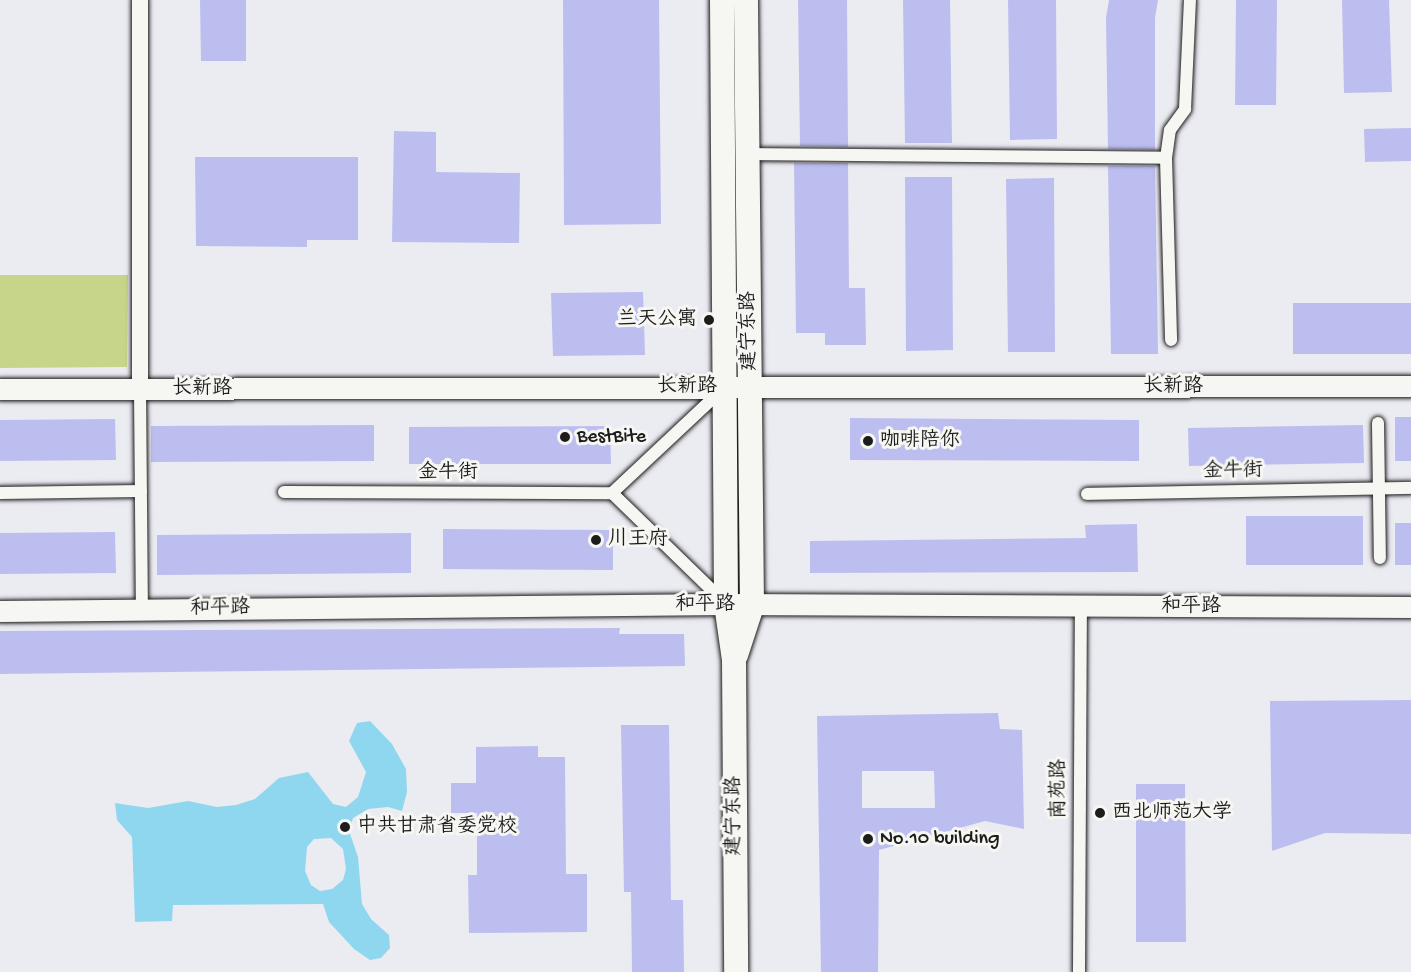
<!DOCTYPE html>
<meta charset="utf-8">
<style>
body{margin:0}
#map{position:relative;width:1411px;height:972px;overflow:hidden;background:#ebebf2;font-family:"Gochi Hand","LXGW WenKai TC",sans-serif}
div>[style]{position:absolute}
[style*='--x']{left:calc(var(--x)*1px);top:calc(var(--y)*1px);width:calc(var(--w)*1px);rotate:calc(var(--a)*1deg)}
.green>*{inset:0;background:#c6d58a}
.water>*{inset:0;background:#8ed7ef}
.building>*{inset:0;background:#bdbef0}
.roads{filter:drop-shadow(0 0 2px #1c1c1c) drop-shadow(0 0 2px #1c1c1c)}
.pedestrian>*{height:12px;margin:-6px;padding:0 6px;transform-origin:6px;border-radius:6px;background:#f6f6f2}
.minor>*{height:16px;margin:-8px;padding:0 8px;transform-origin:8px;border-radius:8px;background:#f6f6f2}
.tertiary>*{height:21px;margin:-10.5px;padding:0 10.5px;transform-origin:10.5px;border-radius:10.5px;background:#f6f6f2}
.secondary>*{height:24px;margin:-12px;padding:0 12px;transform-origin:12px;border-radius:12px;background:#f6f6f2}
.dots>*{width:16px;height:16px;translate:-50% -50%;box-sizing:border-box;border:3px solid #f6f6f2;border-radius:50%}
span{translate:-50% -50%;white-space:nowrap;text-align:center;line-height:1.15;-webkit-text-stroke:6px #f6f6f2;paint-order:stroke}
.poi-label{font-size:20px;color:#1c1c1c}
.right{translate:-100% -50%;text-align:right}
.left{translate:0 -50%;text-align:left}
.street-label{font-size:20px;color:#1c1c1c}
</style>
<div id="map">
<div class="green">
<div style="clip-path:polygon(0 275px,128px 275px,127px 367px,0 368px)"></div>
</div>
<div class="water">
<div style="clip-path:polygon(evenodd,370px 721px,392px 744px,406px 769px,407px 792px,402px 811px,388px 807px,368px 809px,353px 818px,349px 831px,358px 857px,362px 904px,371px 919px,389px 935px,390px 948px,381px 958px,370px 960px,354px 949px,329px 922px,323px 904px,173px 905px,172px 921px,135px 922px,132px 837px,117px 820px,115px 803px,148px 808px,188px 801px,217px 807px,236px 805px,255px 799px,279px 778px,308px 772px,333px 804px,346px 807px,358px 797px,366px 772px,349px 741px,357px 723px,370px 721px,331px 838px,343px 849px,346px 869px,343px 880px,332px 889px,320px 891px,311px 885px,305px 871px,307px 847px,314px 839px,331px 838px)"></div>
</div>
<div class="building">
<div style="clip-path:polygon(200px 0,246px 0,246px 61px,201px 61px)"></div>
<div style="clip-path:polygon(563px 0,659px 0,661px 224px,564px 225px)"></div>
<div style="clip-path:polygon(798px 0,847px 0,848px 147px,800px 146px)"></div>
<div style="clip-path:polygon(903px 0,950px 0,952px 143px,905px 143px)"></div>
<div style="clip-path:polygon(1008px 0,1056px 0,1057px 139px,1010px 140px)"></div>
<div style="clip-path:polygon(1109px 0,1158px 0,1155px 18px,1155px 150px,1108px 149px,1106px 18px)"></div>
<div style="clip-path:polygon(1236px 0,1277px 0,1276px 105px,1235px 105px)"></div>
<div style="clip-path:polygon(1342px 0,1389px 0,1392px 92px,1344px 93px)"></div>
<div style="clip-path:polygon(1411px 128px,1411px 161px,1365px 162px,1364px 129px)"></div>
<div style="clip-path:polygon(394px 131px,436px 132px,436px 172px,520px 173px,519px 243px,392px 242px)"></div>
<div style="clip-path:polygon(195px 157px,358px 157px,358px 240px,307px 240px,307px 247px,196px 246px)"></div>
<div style="clip-path:polygon(794px 163px,848px 163px,849px 288px,865px 288px,866px 345px,825px 345px,825px 333px,796px 333px)"></div>
<div style="clip-path:polygon(1108px 166px,1155px 166px,1158px 354px,1111px 354px)"></div>
<div style="clip-path:polygon(905px 177px,952px 177px,953px 350px,906px 351px)"></div>
<div style="clip-path:polygon(1054px 178px,1055px 352px,1008px 352px,1006px 179px)"></div>
<div style="clip-path:polygon(643px 292px,645px 355px,553px 356px,551px 293px)"></div>
<div style="clip-path:polygon(1293px 303px,1411px 303px,1411px 354px,1293px 354px)"></div>
<div style="clip-path:polygon(1395px 417px,1411px 417px,1411px 461px,1395px 461px)"></div>
<div style="clip-path:polygon(850px 418px,1139px 420px,1139px 461px,850px 460px)"></div>
<div style="clip-path:polygon(115px 419px,116px 460px,0 461px,0 420px)"></div>
<div style="clip-path:polygon(374px 425px,374px 461px,151px 462px,151px 426px)"></div>
<div style="clip-path:polygon(1363px 425px,1364px 463px,1189px 466px,1188px 428px)"></div>
<div style="clip-path:polygon(610px 426px,611px 464px,409px 464px,409px 427px)"></div>
<div style="clip-path:polygon(1246px 516px,1363px 516px,1363px 565px,1246px 565px)"></div>
<div style="clip-path:polygon(1395px 523px,1411px 523px,1411px 565px,1395px 565px)"></div>
<div style="clip-path:polygon(1137px 524px,1138px 572px,810px 573px,810px 541px,1086px 538px,1085px 525px)"></div>
<div style="clip-path:polygon(443px 529px,613px 530px,613px 570px,443px 569px)"></div>
<div style="clip-path:polygon(115px 532px,116px 573px,0 574px,0 533px)"></div>
<div style="clip-path:polygon(411px 533px,411px 573px,157px 575px,157px 535px)"></div>
<div style="clip-path:polygon(620px 628px,619px 634px,684px 634px,685px 666px,0 674px,0 631px)"></div>
<div style="clip-path:polygon(1411px 700px,1411px 834px,1325px 833px,1272px 851px,1270px 701px)"></div>
<div style="clip-path:polygon(evenodd,998px 713px,1000px 729px,1022px 730px,1024px 829px,985px 821px,879px 850px,878px 972px,821px 972px,817px 716px,998px 713px,862px 771px,934px 771px,935px 808px,862px 808px,862px 771px)"></div>
<div style="clip-path:polygon(621px 725px,669px 725px,671px 900px,683px 900px,684px 972px,632px 972px,631px 892px,624px 892px)"></div>
<div style="clip-path:polygon(538px 746px,538px 757px,565px 757px,566px 874px,587px 874px,587px 932px,469px 933px,468px 875px,477px 875px,477px 813px,451px 813px,451px 783px,476px 783px,476px 747px)"></div>
<div style="clip-path:polygon(1136px 784px,1185px 784px,1186px 942px,1136px 942px)"></div>
</div>
<div class="roads">
<div class="pedestrian">
<div style="--x:748;--y:154;--w:418;--a:0.5"></div>
<div style="--x:1166;--y:158;--w:28;--a:-82"></div>
<div style="--x:1170;--y:130;--w:26;--a:-54"></div>
<div style="--x:1185;--y:109;--w:109;--a:-87.4"></div>
<div style="--x:1166;--y:158;--w:182;--a:88.4"></div>
<div style="--x:140;--y:389;--w:221;--a:89.5"></div>
<div style="--x:1378;--y:423;--w:135;--a:89.2"></div>
<div style="--x:284;--y:492;--w:328;--a:0.2"></div>
<div style="--x:612;--y:493;--w:154;--a:-43.2"></div>
<div style="--x:0;--y:493;--w:141;--a:-0.8"></div>
<div style="--x:612;--y:493;--w:158;--a:44.2"></div>
<div style="--x:1087;--y:494;--w:324;--a:-1.1"></div>
<div style="--x:1079;--y:972;--w:365;--a:-89.7"></div>
</div>
<div class="minor">
<div style="--x:140;--y:389;--w:389;--a:-90"></div>
</div>
<div class="tertiary">
<div style="--x:0;--y:389;--w:1411;--a:-0.12"></div>
<div style="--x:0;--y:611;--w:726;--a:-0.55"></div>
<div style="--x:726;--y:604;--w:685;--a:0.25"></div>
</div>
<div class="secondary">
<div style="--x:722;--y:0;--w:604;--a:89.62"></div>
<div style="--x:726;--y:604;--w:57;--a:81.9"></div>
<div style="--x:734;--y:660;--w:312;--a:89.6"></div>
<div style="--x:736;--y:655;--w:52;--a:-71.9"></div>
<div style="--x:752;--y:606;--w:606;--a:-90.57"></div>
</div>
</div>
<div class="dots">
<div style="left:709px;top:320px;background:#1c1c1c"></div>
<div style="left:565px;top:437px;background:#1c1c1c"></div>
<div style="left:868px;top:441px;background:#1c1c1c"></div>
<div style="left:596px;top:540px;background:#1c1c1c"></div>
<div style="left:1100px;top:813px;background:#1c1c1c"></div>
<div style="left:345px;top:827px;background:#1c1c1c"></div>
<div style="left:868px;top:839px;background:#1c1c1c"></div>
</div>
<div class="poi-label">
<span class="right" style="left:697px;top:320px">兰天公寓</span>
<span class="left" style="left:577px;top:437px">BestBite</span>
<span class="left" style="left:880px;top:441px">咖啡陪你</span>
<span class="left" style="left:608px;top:540px">川王府</span>
<span class="left" style="left:1112px;top:813px">西北师范大学</span>
<span class="left" style="left:357px;top:827px">中共甘肃省委党校</span>
<span class="left" style="left:880px;top:839px">No.10 building</span>
</div>
<div class="street-label">
<span style="left:750px;top:331px;rotate:-91deg">建宁东路</span>
<span style="left:687px;top:387px">长新路</span>
<span style="left:1173px;top:387px">长新路</span>
<span style="left:202px;top:389px">长新路</span>
<span style="left:1233px;top:472px;rotate:-1deg">金牛街</span>
<span style="left:448px;top:473px">金牛街</span>
<span style="left:705px;top:605px">和平路</span>
<span style="left:1191px;top:607px">和平路</span>
<span style="left:220px;top:609px;rotate:-1deg">和平路</span>
<span style="left:1060px;top:789px;rotate:-90deg">南苑路</span>
<span style="left:735px;top:816px;rotate:-90deg">建宁东路</span>
</div>
</div>
